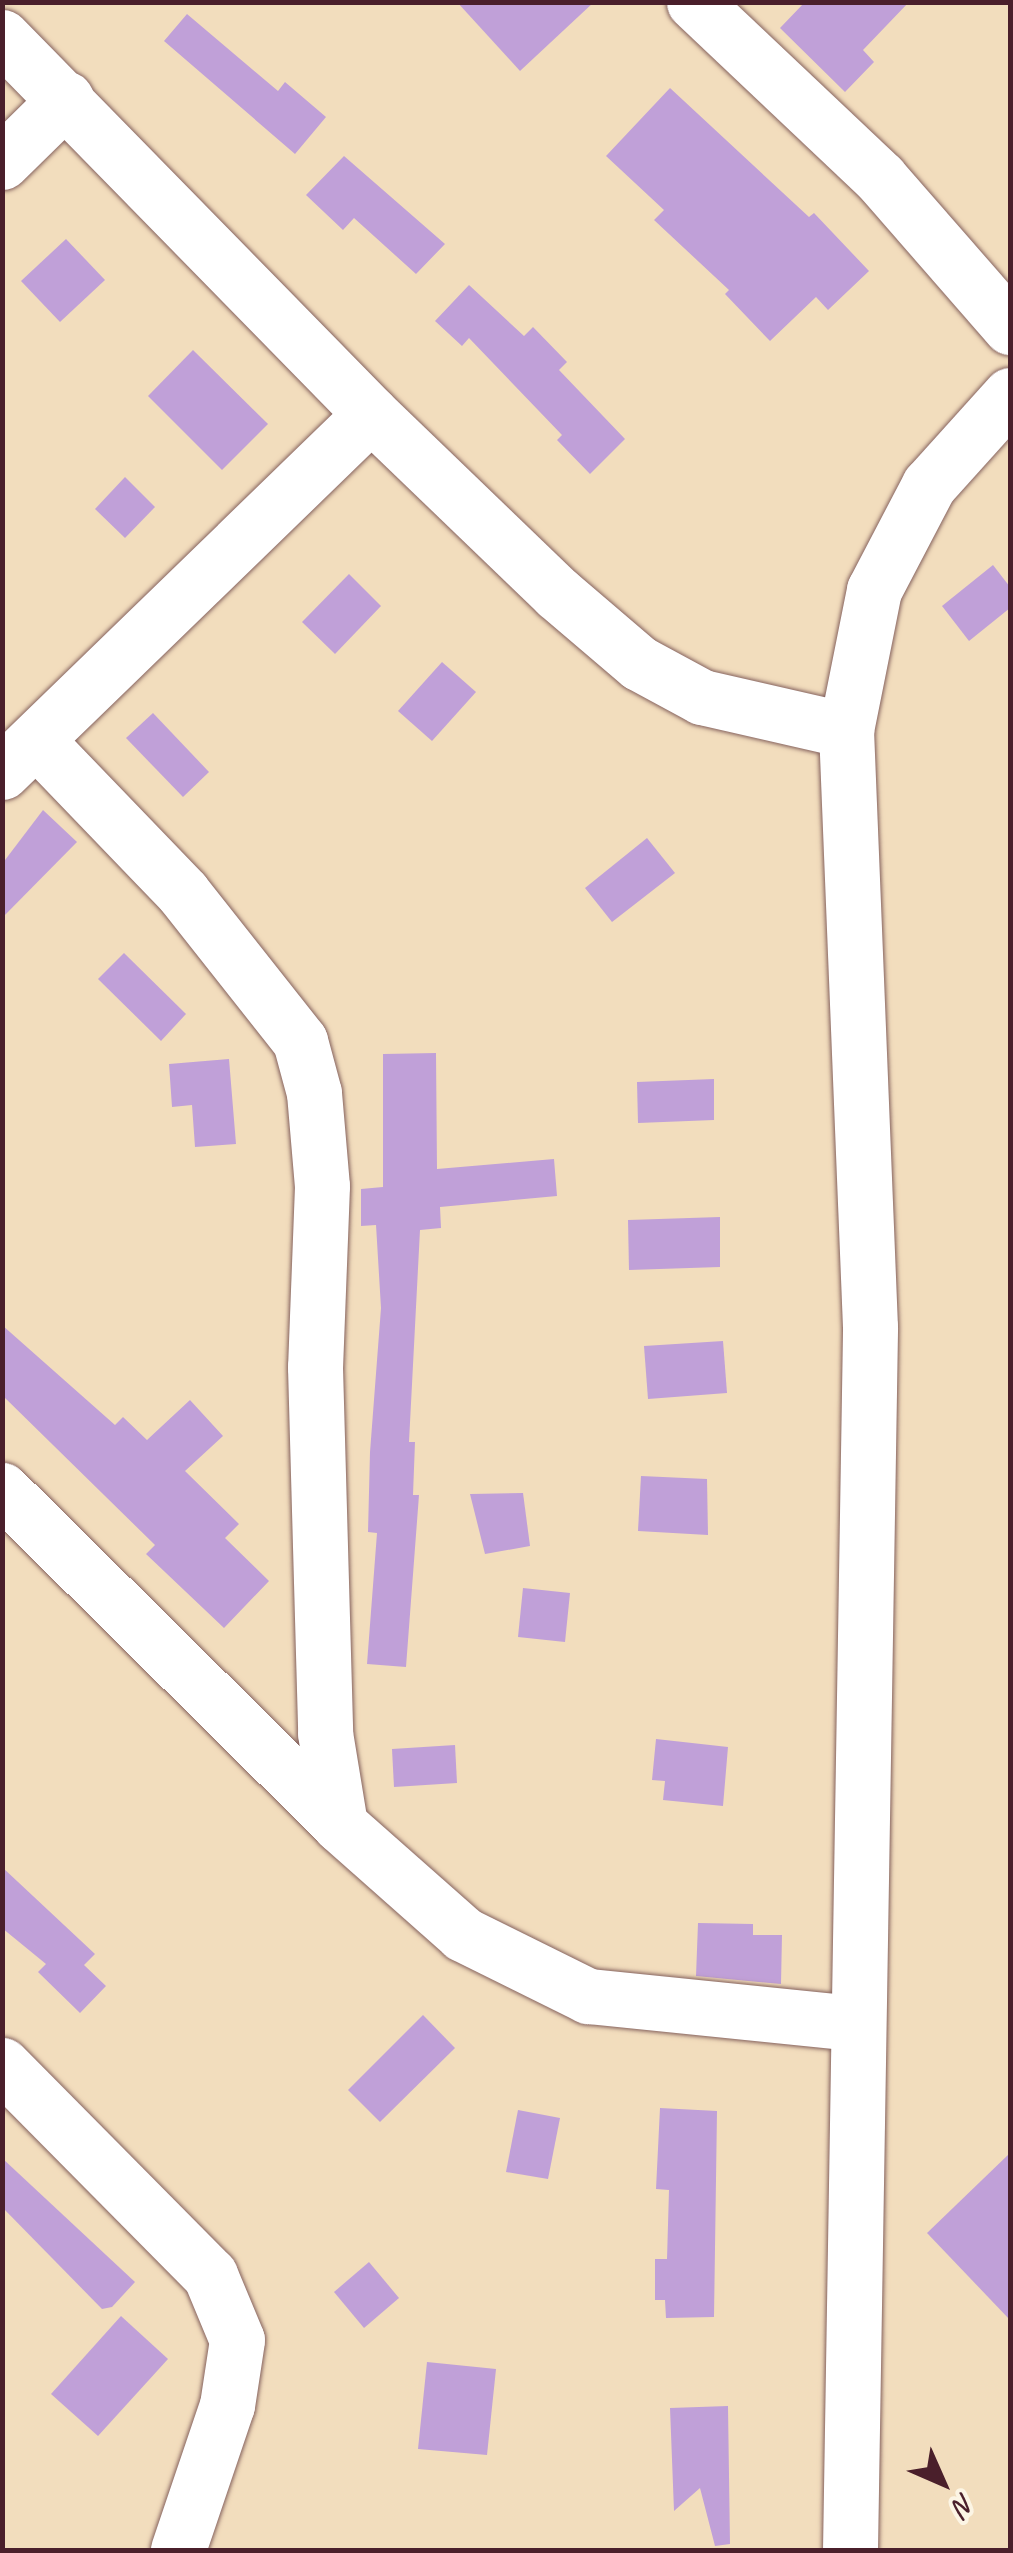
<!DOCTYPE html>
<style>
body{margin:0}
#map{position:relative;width:1013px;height:2553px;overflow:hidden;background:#f2ddbd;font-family:Caveat,sans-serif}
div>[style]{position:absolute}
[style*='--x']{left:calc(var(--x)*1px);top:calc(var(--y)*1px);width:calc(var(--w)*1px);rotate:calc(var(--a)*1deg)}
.building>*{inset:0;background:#c0a0d8}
.roads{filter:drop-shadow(0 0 2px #85625e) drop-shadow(0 0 2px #85625e)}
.minor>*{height:55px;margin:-27.5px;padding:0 27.5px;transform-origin:27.5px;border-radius:27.5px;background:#fff}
span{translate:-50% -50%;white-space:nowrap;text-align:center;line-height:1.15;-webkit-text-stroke:9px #fcf5e5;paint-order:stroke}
.frame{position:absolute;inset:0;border:5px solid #4a1f2b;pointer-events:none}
.north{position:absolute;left:893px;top:2433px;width:100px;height:100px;-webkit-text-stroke:8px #fcf5e5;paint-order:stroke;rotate:135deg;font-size:28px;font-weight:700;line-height:40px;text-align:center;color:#4a1f2b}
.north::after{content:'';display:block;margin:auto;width:35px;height:45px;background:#4a1f2b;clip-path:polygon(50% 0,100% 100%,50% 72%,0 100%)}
</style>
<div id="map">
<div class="building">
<div style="clip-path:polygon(457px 2px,594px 2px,520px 71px)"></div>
<div style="clip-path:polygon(805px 2px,909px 2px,863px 50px,874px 62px,845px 92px,780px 28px)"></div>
<div style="clip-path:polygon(187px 14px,278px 91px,285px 82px,326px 117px,295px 154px,164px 41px)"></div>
<div style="clip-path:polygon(670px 88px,809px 217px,814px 213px,869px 271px,828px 310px,816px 297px,770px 341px,725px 294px,729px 290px,654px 220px,664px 210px,606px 156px)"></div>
<div style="clip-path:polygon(344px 156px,445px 244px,416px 274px,354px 218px,343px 230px,306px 195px)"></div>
<div style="clip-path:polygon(66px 239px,105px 280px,60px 322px,21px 281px)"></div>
<div style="clip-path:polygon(469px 285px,524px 336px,533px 327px,567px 362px,559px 370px,625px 439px,590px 474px,557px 440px,562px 435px,469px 338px,462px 346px,435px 321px)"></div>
<div style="clip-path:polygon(193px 350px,268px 424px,222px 470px,148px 396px)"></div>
<div style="clip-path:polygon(125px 477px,155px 507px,125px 538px,95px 509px)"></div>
<div style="clip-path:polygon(993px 565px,1010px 587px,1010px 608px,969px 641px,942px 606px)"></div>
<div style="clip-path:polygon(349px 574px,381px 606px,335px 654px,302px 622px)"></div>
<div style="clip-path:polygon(442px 662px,476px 692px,432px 741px,398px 711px)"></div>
<div style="clip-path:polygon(153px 713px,209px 772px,183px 797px,126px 738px)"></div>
<div style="clip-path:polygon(43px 810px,77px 842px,2px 918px,2px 864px)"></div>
<div style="clip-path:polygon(647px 838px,675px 873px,612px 922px,585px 888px)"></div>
<div style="clip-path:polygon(124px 953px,186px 1014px,161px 1041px,98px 979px)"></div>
<div style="clip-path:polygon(436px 1053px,437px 1169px,554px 1159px,557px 1196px,440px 1207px,441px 1228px,420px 1230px,409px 1442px,415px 1442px,413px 1495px,419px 1495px,406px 1667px,367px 1664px,377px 1533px,368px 1532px,370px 1452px,381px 1308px,376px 1225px,361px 1226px,361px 1189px,383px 1187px,383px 1054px)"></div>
<div style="clip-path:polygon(229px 1059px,236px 1144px,195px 1147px,192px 1105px,172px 1107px,169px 1064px)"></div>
<div style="clip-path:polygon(714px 1079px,714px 1120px,638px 1123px,637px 1082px)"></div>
<div style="clip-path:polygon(720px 1217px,720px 1267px,629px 1270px,628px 1220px)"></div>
<div style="clip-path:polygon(2px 1325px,115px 1425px,123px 1417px,147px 1440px,190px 1400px,223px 1436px,185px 1471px,239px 1524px,225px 1538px,269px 1581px,224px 1628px,146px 1554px,155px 1545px,2px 1395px)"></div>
<div style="clip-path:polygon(723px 1341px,727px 1393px,648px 1399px,644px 1346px)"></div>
<div style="clip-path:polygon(641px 1476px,707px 1479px,708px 1535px,638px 1531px)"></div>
<div style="clip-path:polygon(523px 1493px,530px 1546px,485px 1554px,470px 1494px)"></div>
<div style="clip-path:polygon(523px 1588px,570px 1593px,565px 1642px,518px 1637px)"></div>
<div style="clip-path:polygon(656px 1739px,728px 1747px,723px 1806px,663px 1800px,665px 1781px,652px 1780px)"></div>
<div style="clip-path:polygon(455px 1745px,457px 1783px,394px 1787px,392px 1749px)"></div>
<div style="clip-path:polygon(2px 1867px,95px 1954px,84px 1965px,106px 1986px,80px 2013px,38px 1972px,46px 1964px,2px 1928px)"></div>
<div style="clip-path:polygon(698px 1923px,753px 1924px,753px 1935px,782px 1935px,781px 1984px,696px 1976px)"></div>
<div style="clip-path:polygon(423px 2015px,455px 2048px,380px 2122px,348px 2090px)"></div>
<div style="clip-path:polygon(660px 2108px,717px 2111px,714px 2317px,666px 2318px,665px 2300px,655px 2300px,655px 2259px,667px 2259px,669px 2190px,656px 2189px)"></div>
<div style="clip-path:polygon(518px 2110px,560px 2118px,548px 2179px,506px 2172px)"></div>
<div style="clip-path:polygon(1010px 2153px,1010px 2320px,927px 2233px)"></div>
<div style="clip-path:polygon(2px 2158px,135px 2282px,112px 2307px,102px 2309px,2px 2207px)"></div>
<div style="clip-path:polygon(369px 2262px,399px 2298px,364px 2328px,334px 2292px)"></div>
<div style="clip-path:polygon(121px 2316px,168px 2359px,98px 2436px,51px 2394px)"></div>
<div style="clip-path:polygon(427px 2362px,496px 2369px,487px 2455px,418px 2449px)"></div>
<div style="clip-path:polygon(728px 2406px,730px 2544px,715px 2546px,700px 2488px,674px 2511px,670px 2408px)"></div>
</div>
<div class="roads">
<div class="minor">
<div style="--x:694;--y:2;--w:256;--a:43.4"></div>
<div style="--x:880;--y:178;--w:198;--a:48.9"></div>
<div style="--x:2;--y:37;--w:528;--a:45.61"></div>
<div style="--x:371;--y:414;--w:258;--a:43.9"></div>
<div style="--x:557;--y:593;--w:108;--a:40.5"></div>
<div style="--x:639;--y:663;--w:72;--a:28.4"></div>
<div style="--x:702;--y:697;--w:148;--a:12.9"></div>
<div style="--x:2;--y:162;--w:90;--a:-44.5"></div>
<div style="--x:36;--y:740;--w:212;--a:46.1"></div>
<div style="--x:183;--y:893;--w:189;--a:51.7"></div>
<div style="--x:300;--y:1041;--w:54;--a:74.9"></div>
<div style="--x:314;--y:1093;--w:93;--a:85.1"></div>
<div style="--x:322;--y:1186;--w:181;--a:92.2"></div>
<div style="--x:315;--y:1367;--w:366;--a:88.4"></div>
<div style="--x:325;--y:1733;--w:93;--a:80.7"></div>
<div style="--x:2;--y:772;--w:514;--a:-44.13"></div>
<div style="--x:2;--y:1490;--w:476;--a:44.7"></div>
<div style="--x:340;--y:1825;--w:164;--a:41.5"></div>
<div style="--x:463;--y:1934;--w:140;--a:26.4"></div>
<div style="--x:588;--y:1996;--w:268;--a:5.8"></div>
<div style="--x:2;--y:2065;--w:296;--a:45.3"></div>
<div style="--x:210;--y:2275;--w:70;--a:67.4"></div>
<div style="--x:237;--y:2340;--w:66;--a:98.7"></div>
<div style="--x:227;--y:2405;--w:153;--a:108.7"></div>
<div style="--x:850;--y:2550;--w:1223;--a:-89.06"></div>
<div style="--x:870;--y:1327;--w:597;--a:-92.3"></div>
<div style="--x:846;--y:730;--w:143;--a:-78.7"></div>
<div style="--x:874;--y:590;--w:119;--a:-62.4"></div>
<div style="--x:929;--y:485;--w:121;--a:-48"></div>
</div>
</div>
<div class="frame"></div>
<div class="north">N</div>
</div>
